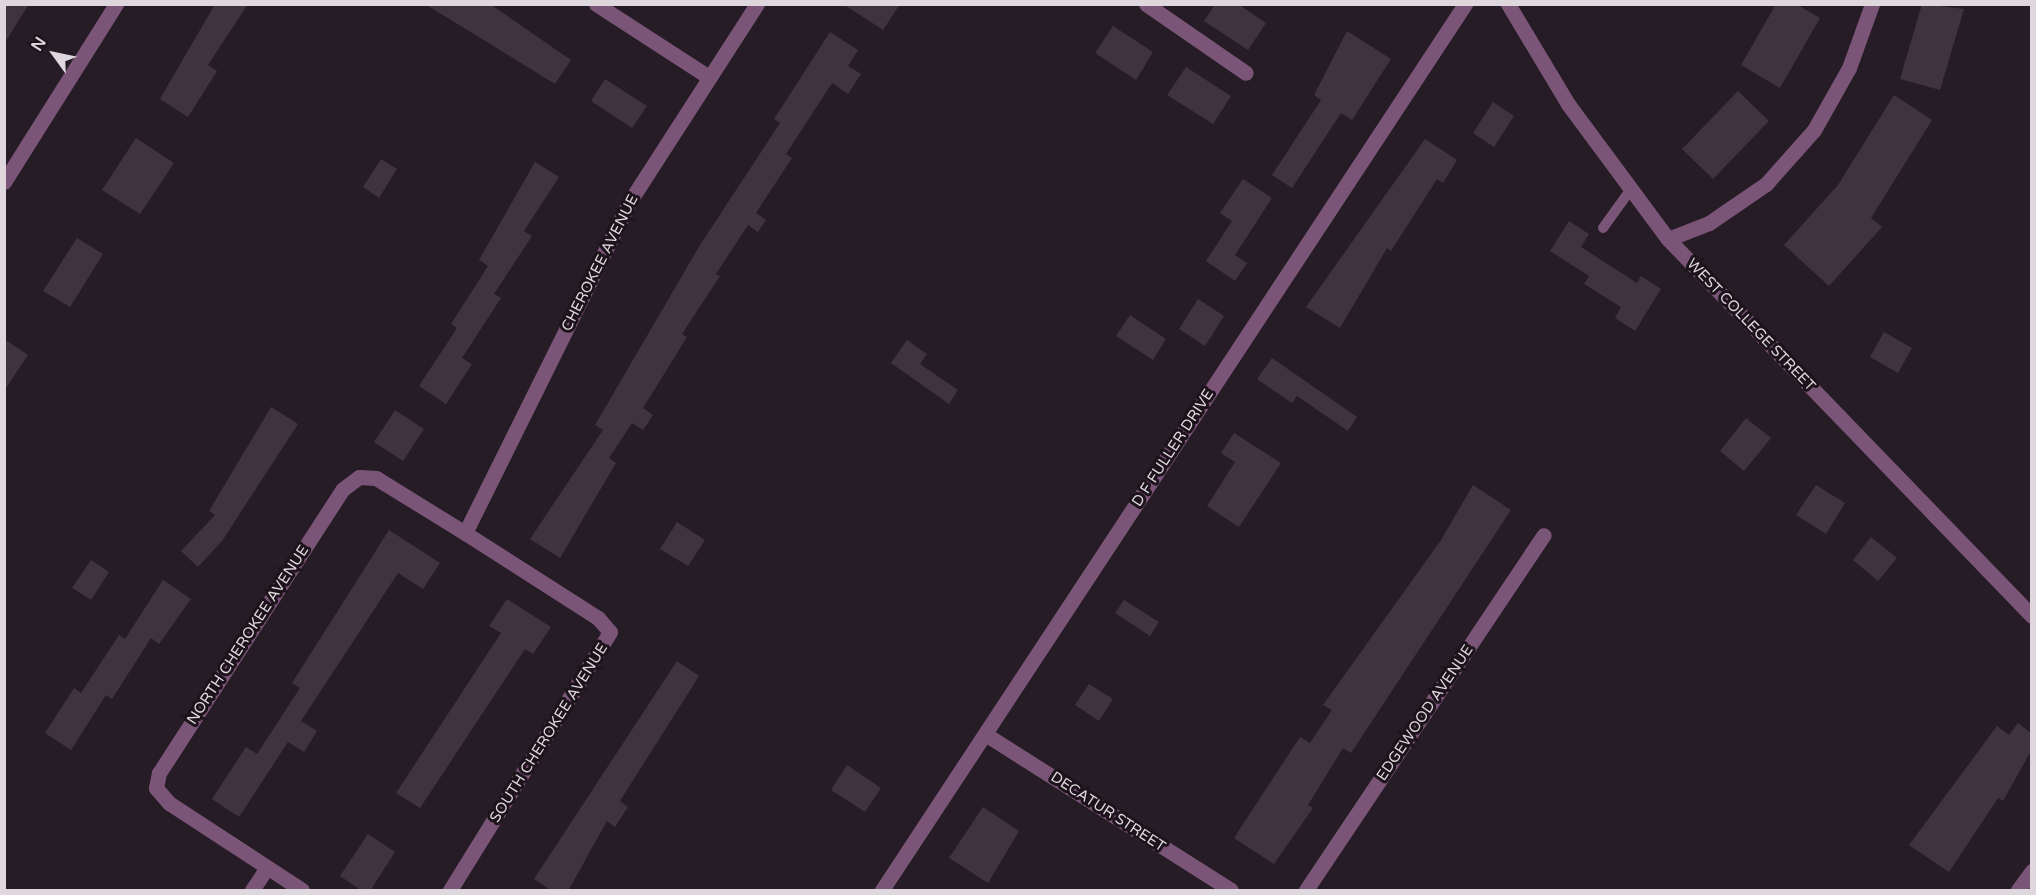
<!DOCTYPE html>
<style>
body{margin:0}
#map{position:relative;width:2036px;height:895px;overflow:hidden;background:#261c25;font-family:"Varela Round",sans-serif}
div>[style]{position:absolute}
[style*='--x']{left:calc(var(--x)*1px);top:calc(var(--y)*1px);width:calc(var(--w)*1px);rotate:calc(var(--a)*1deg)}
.building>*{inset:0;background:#3f343e}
.lane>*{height:10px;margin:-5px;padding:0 5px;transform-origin:5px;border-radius:5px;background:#7b5578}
.street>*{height:15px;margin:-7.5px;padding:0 7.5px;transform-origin:7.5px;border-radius:7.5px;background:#7b5578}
span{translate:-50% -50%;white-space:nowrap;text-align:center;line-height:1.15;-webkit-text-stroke:6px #1c131b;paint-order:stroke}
.street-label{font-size:15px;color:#ded7dd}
.frame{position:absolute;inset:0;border:6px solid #ded7dd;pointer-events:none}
.north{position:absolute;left:24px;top:24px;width:60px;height:60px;-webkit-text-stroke:4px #1c131b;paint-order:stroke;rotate:303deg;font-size:16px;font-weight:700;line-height:24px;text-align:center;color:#ded7dd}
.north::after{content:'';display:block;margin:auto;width:21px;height:27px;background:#ded7dd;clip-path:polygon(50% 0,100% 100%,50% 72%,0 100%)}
</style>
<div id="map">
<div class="building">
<div style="clip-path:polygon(4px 4px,29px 4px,4px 44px)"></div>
<div style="clip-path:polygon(215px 4px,248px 4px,208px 65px,217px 71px,188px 117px,160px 99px)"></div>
<div style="clip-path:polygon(425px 4px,490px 4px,571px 60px,555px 84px)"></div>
<div style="clip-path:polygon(843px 4px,900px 4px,883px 30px)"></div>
<div style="clip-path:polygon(1215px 4px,1238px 4px,1266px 23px,1248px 50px,1204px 21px)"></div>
<div style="clip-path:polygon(1776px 4px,1796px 4px,1820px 18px,1780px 88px,1741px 65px)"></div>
<div style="clip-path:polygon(1922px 4px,1964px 9px,1940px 90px,1900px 79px)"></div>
<div style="clip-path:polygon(1113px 26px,1153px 52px,1136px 80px,1095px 53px)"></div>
<div style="clip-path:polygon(1347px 31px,1391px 59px,1352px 120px,1341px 113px,1292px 188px,1272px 175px,1321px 100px,1314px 95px)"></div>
<div style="clip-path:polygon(830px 32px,858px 50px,848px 66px,861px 74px,848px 94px,832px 83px,786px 154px,792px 158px,756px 213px,766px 220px,758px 232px,748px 225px,716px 274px,720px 276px,682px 334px,687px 337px,643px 408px,653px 415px,643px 430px,632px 423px,609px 458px,616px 463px,560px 558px,530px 539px,603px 430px,595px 425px,700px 245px,780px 123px,774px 119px)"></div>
<div style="clip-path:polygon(1186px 67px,1231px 96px,1213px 124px,1167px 95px)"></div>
<div style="clip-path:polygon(605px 79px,647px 106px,632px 128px,591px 101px)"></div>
<div style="clip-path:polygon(1738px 91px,1769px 121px,1713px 179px,1682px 149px)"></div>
<div style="clip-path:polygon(1894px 95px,1932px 120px,1871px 218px,1882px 227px,1829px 286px,1784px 245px,1838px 185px)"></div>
<div style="clip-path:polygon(1493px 102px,1514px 116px,1494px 147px,1473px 133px)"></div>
<div style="clip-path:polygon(136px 138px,174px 163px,140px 214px,102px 190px)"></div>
<div style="clip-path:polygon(1425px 139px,1457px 160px,1443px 183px,1437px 179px,1391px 251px,1387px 248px,1340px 328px,1306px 307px)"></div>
<div style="clip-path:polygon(381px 159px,397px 169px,379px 198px,363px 187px)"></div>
<div style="clip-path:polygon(535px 162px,559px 177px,524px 231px,532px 236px,494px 294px,501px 298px,462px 358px,472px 364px,446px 404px,419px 386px,457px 328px,451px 324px,488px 266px,479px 260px)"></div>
<div style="clip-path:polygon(1243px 179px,1272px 198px,1235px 255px,1247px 263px,1235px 281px,1206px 261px,1232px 221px,1220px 213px)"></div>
<div style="clip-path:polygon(1569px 221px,1589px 234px,1581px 247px,1637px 283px,1641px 276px,1661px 289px,1635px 331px,1615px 318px,1621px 307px,1584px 284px,1589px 276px,1550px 251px)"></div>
<div style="clip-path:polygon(77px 238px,103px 254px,70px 307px,43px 291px)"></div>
<div style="clip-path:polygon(1198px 299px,1224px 316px,1205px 346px,1179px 329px)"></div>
<div style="clip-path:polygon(1130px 315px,1166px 339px,1153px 360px,1116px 336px)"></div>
<div style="clip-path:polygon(1884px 332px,1912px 348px,1898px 373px,1870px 357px)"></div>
<div style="clip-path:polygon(4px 339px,28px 355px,4px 391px)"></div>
<div style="clip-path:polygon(907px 340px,927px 354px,920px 364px,958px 390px,949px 404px,891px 363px)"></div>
<div style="clip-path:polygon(1272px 358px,1357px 417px,1348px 431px,1297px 396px,1292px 403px,1257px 379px)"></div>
<div style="clip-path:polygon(271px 407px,298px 424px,222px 541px,198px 567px,181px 551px,215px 515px,209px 511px)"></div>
<div style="clip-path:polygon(395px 410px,424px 429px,403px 461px,374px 442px)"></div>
<div style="clip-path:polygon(1746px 418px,1771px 438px,1744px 471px,1720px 451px)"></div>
<div style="clip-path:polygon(1234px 433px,1281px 463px,1239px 527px,1207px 506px,1235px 462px,1221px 453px)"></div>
<div style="clip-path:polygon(1473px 485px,1511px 510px,1351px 753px,1343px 748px,1308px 805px,1313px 808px,1274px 864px,1234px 838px,1300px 737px,1310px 743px,1332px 710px,1323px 705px,1441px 540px)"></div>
<div style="clip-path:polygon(1816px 485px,1845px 503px,1826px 534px,1796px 515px)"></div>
<div style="clip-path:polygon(677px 522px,705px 540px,688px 566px,660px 549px)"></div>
<div style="clip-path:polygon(389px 530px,440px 563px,423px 589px,398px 573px,301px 721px,317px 731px,304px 752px,288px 742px,239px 817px,212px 799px,246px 747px,257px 754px,300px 688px,292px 683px)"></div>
<div style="clip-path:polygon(1871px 537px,1897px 558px,1878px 581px,1853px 560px)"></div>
<div style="clip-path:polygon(91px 560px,109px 572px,91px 600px,72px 588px)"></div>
<div style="clip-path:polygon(163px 580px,191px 599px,159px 644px,151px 638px,112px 699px,106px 695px,71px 750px,45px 733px,74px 688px,81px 693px,119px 635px,125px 639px)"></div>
<div style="clip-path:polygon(507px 599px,551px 627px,533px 654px,525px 649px,420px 808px,396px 793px,501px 633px,489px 626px)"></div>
<div style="clip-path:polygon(1124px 600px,1159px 622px,1150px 636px,1115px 613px)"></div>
<div style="clip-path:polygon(677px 661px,699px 676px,620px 801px,628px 807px,615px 827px,607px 821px,568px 891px,552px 891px,534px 879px)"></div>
<div style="clip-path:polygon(1089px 684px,1113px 699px,1099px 721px,1075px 705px)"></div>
<div style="clip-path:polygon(2018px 723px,2031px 733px,2031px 751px,2003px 801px,1998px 798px,1949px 872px,1909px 845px,1997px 726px,2009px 735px)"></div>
<div style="clip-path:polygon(847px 765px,881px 788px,865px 812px,831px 790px)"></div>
<div style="clip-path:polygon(983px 807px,1019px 831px,988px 883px,949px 858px)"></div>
<div style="clip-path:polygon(368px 834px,395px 852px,370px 891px,362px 891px,340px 876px)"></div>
</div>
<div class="lane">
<div style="--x:1603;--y:228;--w:48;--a:-54.3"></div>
</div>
<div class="street">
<div style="--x:596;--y:4;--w:135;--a:32.9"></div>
<div style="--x:1146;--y:4;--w:121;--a:34.6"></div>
<div style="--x:1508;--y:4;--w:117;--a:59"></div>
<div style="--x:1568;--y:104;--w:168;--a:53.5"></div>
<div style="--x:1668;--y:239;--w:524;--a:46.01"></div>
<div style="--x:4;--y:182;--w:210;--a:-57.8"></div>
<div style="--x:1668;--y:239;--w:44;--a:-21.3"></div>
<div style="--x:1709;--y:223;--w:69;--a:-34.4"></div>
<div style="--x:1766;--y:184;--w:72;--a:-48.4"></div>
<div style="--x:1814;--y:130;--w:71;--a:-60.6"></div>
<div style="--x:1849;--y:68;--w:68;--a:-70.2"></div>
<div style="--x:465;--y:533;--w:371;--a:-63.6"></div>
<div style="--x:630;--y:201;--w:234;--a:-57.2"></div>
<div style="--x:985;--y:734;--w:291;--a:32.4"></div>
<div style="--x:252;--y:890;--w:27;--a:-56"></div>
<div style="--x:302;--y:890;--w:159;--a:-146.8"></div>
<div style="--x:169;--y:803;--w:20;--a:-131"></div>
<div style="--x:156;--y:788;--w:15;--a:-79"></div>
<div style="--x:159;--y:773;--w:338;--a:-57.1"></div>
<div style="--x:343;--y:489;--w:20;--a:-37"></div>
<div style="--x:359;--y:477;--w:17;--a:3"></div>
<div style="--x:376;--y:478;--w:105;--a:31.7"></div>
<div style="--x:465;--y:533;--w:158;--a:32.6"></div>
<div style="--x:598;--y:618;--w:18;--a:49"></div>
<div style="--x:610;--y:632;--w:304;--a:121.8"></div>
<div style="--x:882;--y:890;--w:1061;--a:-56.65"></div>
<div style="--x:1306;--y:890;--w:427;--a:-56.2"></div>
<div style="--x:2018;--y:890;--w:24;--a:-54"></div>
</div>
<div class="street-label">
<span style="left:600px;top:263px;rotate:-63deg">CHEROKEE AVENUE</span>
<span style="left:1751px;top:325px;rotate:46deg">WEST COLLEGE STREET</span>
<span style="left:1173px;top:448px;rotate:-57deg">D F FULLER DRIVE</span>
<span style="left:248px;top:635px;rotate:-57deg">NORTH CHEROKEE AVENUE</span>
<span style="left:1425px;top:713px;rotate:-56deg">EDGEWOOD AVENUE</span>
<span style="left:549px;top:733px;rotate:-58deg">SOUTH CHEROKEE AVENUE</span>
<span style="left:1108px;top:812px;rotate:33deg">DECATUR STREET</span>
</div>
<div class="frame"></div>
<div class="north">N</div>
</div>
